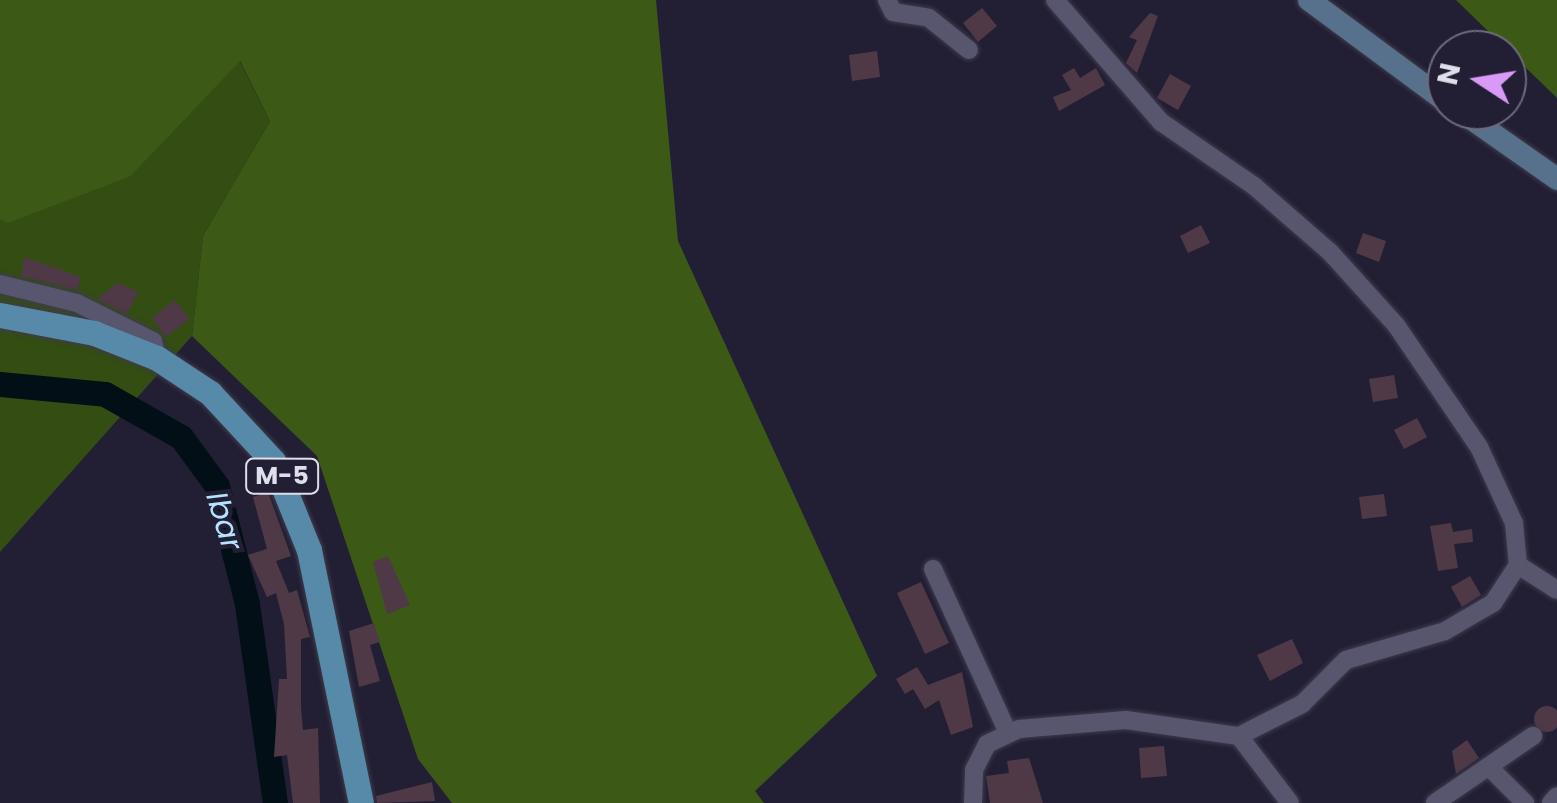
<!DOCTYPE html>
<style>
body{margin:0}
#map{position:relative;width:1557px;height:803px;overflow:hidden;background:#221f34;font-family:Poppins,sans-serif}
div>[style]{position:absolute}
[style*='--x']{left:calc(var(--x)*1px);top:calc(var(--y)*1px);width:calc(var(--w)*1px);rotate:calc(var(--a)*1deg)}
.green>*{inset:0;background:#344d13}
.forest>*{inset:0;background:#3c5916}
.river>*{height:25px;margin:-12.5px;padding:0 12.5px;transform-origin:12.5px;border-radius:12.5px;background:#030f16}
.building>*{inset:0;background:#503947}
.round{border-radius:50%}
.roads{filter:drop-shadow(0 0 2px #3e3b4d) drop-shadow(0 0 2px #3e3b4d)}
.street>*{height:18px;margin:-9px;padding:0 9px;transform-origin:9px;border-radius:9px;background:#58566e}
.secondary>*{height:22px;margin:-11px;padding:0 11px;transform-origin:11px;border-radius:11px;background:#57708b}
.primary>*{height:25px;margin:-12.5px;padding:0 12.5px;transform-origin:12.5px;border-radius:12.5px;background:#568aa8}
span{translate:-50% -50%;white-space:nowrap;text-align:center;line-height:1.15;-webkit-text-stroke:9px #221f34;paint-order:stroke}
.shield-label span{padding:2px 8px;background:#221f34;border:2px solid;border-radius:8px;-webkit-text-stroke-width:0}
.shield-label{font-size:25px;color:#dedeec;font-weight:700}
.water-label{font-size:30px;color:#b4e4ff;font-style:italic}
.north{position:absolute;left:1427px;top:30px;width:100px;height:100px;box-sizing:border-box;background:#221f34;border:2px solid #6d6b7e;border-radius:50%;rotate:282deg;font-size:28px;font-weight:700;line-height:40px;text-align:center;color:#dedeec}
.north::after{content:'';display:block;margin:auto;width:35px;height:45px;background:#d99af7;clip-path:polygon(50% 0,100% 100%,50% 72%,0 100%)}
</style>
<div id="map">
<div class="green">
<div style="clip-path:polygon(239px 60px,270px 121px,203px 236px,192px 336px,0 552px,0 219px,131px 176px)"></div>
</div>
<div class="forest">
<div style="clip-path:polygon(0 0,656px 0,678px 241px,877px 676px,755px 791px,764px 803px,452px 803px,418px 759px,317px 456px,192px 336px,203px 236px,270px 121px,240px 61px,131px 176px,8px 223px,0 219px)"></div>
<div style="clip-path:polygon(1456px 0,1557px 0,1557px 98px)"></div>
</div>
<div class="river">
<div style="--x:0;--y:384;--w:105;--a:5.4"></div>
<div style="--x:105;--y:394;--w:87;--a:29.5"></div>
<div style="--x:181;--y:437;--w:61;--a:53.7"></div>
<div style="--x:217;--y:486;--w:122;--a:75.7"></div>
<div style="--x:247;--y:604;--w:201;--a:82"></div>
</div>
<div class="building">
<div style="clip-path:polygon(982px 8px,997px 26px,978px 42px,963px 23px)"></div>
<div style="clip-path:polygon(1150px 13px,1158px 16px,1137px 73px,1126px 63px,1137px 40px,1129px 37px)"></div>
<div style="clip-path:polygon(877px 51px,880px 77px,852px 81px,849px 55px)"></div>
<div style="clip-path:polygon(1074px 68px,1080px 78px,1096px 68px,1105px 85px,1059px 111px,1053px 97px,1071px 90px,1062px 75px)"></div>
<div style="clip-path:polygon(1170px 74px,1191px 86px,1178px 110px,1157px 98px)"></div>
<div style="clip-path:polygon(1201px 225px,1210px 243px,1188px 253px,1180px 236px)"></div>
<div style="clip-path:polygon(1363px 233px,1386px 241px,1379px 262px,1356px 253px)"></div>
<div style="clip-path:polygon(24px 257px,81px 277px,77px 290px,21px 276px)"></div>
<div style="clip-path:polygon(118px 283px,138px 292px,127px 314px,97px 299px)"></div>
<div style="clip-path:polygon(175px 300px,189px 319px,166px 337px,152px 318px)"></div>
<div style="clip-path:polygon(1394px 375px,1398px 398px,1373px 402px,1369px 379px)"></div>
<div style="clip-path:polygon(1417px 418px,1427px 437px,1404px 449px,1394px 430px)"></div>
<div style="clip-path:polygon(268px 492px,291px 556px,276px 561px,289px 593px,297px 590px,310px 637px,301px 639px,301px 708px,303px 730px,318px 728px,320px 803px,293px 803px,287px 755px,274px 757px,279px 679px,287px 679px,284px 624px,276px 593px,267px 597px,248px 555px,267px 549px,253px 497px)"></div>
<div style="clip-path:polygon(1384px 494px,1387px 516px,1362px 519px,1359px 497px)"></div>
<div style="clip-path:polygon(1451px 523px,1453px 532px,1472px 529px,1473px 542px,1454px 544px,1458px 568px,1438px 571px,1430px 526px)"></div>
<div style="clip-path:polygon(388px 556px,410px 605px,387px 614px,373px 562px)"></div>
<div style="clip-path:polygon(1470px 576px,1481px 595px,1462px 607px,1451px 587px)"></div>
<div style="clip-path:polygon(921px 582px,949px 643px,925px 654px,897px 593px)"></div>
<div style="clip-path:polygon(374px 623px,380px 642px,370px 645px,380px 681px,359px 687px,349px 631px)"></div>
<div style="clip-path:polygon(1292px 639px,1303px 663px,1270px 681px,1257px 655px)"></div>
<div style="clip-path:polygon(917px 667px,928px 685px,962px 672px,973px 727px,951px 735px,939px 700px,925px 709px,913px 689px,905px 694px,896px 679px)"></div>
<div class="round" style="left:1534px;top:706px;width:26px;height:26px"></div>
<div style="clip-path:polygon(1467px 740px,1479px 758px,1456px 774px,1452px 751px)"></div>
<div style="clip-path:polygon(1164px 746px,1167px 776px,1141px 778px,1139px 748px)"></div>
<div style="clip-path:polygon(1029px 758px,1043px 803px,990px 803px,986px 776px,1009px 773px,1007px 761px)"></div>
<div style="clip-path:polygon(432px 782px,435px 801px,377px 803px,376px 796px)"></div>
</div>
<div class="roads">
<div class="street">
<div style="--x:887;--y:0;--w:13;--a:63"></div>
<div style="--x:893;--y:12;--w:36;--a:9"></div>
<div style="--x:929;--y:18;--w:51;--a:38.7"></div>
<div style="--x:1055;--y:0;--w:162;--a:49"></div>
<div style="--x:1161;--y:122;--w:113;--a:34.5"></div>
<div style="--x:1254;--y:186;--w:101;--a:41"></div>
<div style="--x:1330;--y:252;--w:98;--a:47.9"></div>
<div style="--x:1396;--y:325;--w:148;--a:55.8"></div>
<div style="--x:1479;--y:447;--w:84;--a:65.3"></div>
<div style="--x:1514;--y:523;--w:42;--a:84.6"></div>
<div style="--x:1518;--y:565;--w:46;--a:32.7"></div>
<div style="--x:0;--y:284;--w:79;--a:13.9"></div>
<div style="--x:77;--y:303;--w:85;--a:26.6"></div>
<div style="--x:153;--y:341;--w:17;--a:77"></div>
<div style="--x:933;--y:569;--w:180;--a:65.4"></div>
<div style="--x:1239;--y:736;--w:71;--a:-26.9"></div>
<div style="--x:1302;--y:704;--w:62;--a:-45"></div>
<div style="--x:1346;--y:660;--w:103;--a:-16.3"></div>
<div style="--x:1445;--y:631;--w:56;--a:-30.3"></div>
<div style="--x:1493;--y:603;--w:45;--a:-56.7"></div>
<div style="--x:1492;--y:770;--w:47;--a:45"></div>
<div style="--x:973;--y:803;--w:33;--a:-88"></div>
<div style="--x:974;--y:770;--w:29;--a:-63"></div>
<div style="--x:987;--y:744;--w:35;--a:-25"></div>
<div style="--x:1019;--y:729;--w:107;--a:-4.8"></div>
<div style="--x:1126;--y:720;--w:114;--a:8.1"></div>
<div style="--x:1239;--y:736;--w:84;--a:52.7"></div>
<div style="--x:1435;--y:803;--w:119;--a:-34.4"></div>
<div style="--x:1551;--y:803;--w:9;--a:-49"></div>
</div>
<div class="secondary">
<div style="--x:1309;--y:0;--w:172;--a:36.5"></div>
<div style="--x:1459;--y:110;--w:120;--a:35.1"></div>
</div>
<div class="primary">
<div style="--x:0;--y:315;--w:96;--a:10.8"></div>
<div style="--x:94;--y:333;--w:68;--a:21.6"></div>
<div style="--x:157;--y:358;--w:64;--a:33.4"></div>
<div style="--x:210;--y:393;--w:93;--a:47.2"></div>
<div style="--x:273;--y:461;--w:96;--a:68"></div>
<div style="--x:309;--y:550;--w:258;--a:78.4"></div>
</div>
</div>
<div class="shield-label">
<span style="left:282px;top:476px">M-5</span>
</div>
<div class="water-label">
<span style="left:224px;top:521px;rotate:73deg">Ibar</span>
</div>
<div class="north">N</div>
</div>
